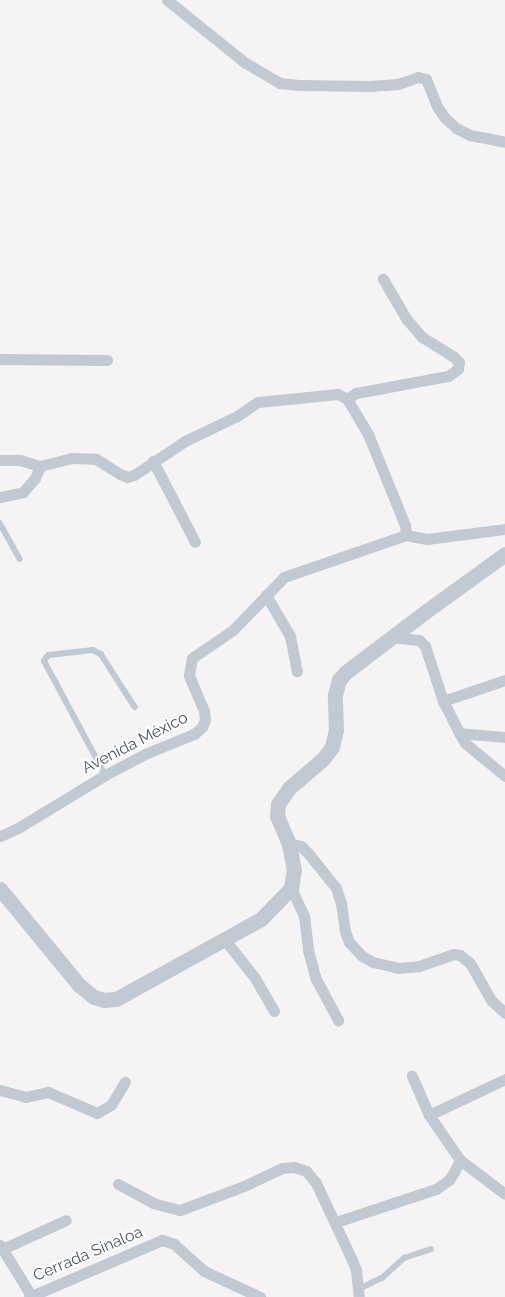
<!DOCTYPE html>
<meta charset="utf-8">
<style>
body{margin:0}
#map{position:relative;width:505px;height:1297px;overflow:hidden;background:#f5f3f3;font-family:Raleway,sans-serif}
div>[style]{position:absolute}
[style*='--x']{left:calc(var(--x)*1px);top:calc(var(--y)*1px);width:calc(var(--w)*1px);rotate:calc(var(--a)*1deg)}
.service>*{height:5.5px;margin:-2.75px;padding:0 2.75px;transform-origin:2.75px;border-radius:2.75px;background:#c1cad2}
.minor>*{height:11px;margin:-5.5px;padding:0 5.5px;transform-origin:5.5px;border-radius:5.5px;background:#c1cad2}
.tertiary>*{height:15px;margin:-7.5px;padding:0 7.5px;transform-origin:7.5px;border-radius:7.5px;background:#c1cad2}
span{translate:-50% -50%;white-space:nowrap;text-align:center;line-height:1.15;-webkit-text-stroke:4px #fff;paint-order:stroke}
.street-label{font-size:16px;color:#4a5661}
</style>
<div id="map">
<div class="service">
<div style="--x:0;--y:523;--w:41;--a:60.9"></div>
<div style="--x:105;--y:775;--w:129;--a:-118.2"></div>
<div style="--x:44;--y:661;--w:4;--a:-56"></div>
<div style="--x:46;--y:658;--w:4;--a:-45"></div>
<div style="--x:49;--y:655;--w:44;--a:-6.5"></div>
<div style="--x:93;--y:650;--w:9;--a:27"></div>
<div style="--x:101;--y:654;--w:63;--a:57.3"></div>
<div style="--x:359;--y:1289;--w:25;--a:-26"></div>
<div style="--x:382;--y:1278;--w:30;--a:-42"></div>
<div style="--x:404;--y:1258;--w:28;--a:-18"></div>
</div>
<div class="minor">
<div style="--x:167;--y:0;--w:99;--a:38.8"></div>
<div style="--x:244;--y:62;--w:42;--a:30.3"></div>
<div style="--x:280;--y:83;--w:19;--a:6"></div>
<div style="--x:299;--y:85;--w:71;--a:0.8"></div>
<div style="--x:370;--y:86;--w:28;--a:-4"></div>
<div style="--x:398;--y:84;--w:21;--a:-19"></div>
<div style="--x:418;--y:77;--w:8;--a:14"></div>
<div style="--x:426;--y:79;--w:31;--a:68"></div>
<div style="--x:438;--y:108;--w:12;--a:55"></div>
<div style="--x:445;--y:118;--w:15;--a:42"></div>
<div style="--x:456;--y:128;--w:16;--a:27"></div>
<div style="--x:470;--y:135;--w:36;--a:11"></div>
<div style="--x:0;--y:359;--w:107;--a:0.5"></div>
<div style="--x:347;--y:399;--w:11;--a:-34"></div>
<div style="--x:356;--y:393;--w:94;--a:-10.5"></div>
<div style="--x:448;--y:376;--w:12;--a:-35"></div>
<div style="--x:458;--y:369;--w:7;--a:-82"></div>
<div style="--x:459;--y:362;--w:7;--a:-135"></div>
<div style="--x:454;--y:357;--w:38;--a:-148"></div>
<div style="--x:422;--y:337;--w:23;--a:-131"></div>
<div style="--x:407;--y:320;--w:48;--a:-120.3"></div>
<div style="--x:0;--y:460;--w:20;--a:0"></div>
<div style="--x:20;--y:460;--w:21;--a:17"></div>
<div style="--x:153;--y:461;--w:91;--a:62.6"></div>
<div style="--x:0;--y:497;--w:24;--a:-12"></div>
<div style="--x:23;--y:492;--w:18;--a:-49"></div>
<div style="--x:35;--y:478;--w:13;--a:-67"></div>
<div style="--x:40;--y:466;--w:33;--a:-14"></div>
<div style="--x:72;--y:458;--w:24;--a:2"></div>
<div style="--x:96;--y:459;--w:28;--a:32"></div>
<div style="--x:120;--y:474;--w:8;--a:23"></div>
<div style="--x:127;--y:477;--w:7;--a:-16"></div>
<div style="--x:134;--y:475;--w:61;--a:-33.7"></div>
<div style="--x:185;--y:441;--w:58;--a:-25.7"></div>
<div style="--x:237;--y:416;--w:25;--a:-34"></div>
<div style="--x:258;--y:402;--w:80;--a:-5.7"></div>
<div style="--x:338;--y:394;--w:10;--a:29"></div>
<div style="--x:347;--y:399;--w:41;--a:59"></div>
<div style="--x:368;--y:434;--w:98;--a:67.9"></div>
<div style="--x:405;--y:525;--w:10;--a:84"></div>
<div style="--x:266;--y:595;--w:48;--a:59.7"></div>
<div style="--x:290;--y:636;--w:36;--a:79"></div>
<div style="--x:391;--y:637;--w:28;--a:6"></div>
<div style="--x:419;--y:640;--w:8;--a:45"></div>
<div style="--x:425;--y:646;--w:58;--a:71.9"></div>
<div style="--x:443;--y:701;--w:36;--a:63"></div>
<div style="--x:459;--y:733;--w:12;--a:59"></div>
<div style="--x:465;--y:743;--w:52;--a:39.5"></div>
<div style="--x:443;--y:701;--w:65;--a:-18.7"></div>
<div style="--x:459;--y:733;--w:46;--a:5"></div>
<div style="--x:0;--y:836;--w:20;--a:-24"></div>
<div style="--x:18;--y:828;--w:102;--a:-31.3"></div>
<div style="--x:105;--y:775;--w:47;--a:-27.6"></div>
<div style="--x:147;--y:753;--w:51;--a:-22"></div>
<div style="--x:194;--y:734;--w:11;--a:-41"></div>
<div style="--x:202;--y:727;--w:8;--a:-67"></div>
<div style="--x:205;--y:720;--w:9;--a:-96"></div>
<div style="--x:204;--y:711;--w:39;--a:-113"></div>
<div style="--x:189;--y:675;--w:17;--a:-80"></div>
<div style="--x:192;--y:658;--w:50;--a:-34.3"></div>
<div style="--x:233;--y:630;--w:74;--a:-46.1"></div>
<div style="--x:284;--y:577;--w:129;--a:-19"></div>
<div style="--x:406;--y:535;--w:21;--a:11"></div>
<div style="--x:427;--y:539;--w:79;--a:-7.3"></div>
<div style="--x:289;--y:844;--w:12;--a:9"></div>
<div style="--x:301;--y:846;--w:10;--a:45"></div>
<div style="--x:308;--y:853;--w:45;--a:51.3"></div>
<div style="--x:336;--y:888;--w:16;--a:72"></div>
<div style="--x:341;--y:903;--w:28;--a:82"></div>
<div style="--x:345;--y:931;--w:12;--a:70"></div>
<div style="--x:349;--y:942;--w:19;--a:47"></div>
<div style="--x:362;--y:956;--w:13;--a:29"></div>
<div style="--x:373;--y:962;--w:26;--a:13"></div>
<div style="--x:398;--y:968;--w:21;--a:-5"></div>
<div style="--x:419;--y:966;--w:36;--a:-19"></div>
<div style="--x:453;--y:954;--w:7;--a:8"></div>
<div style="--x:460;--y:955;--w:13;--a:39"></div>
<div style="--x:470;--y:963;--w:43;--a:60.4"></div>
<div style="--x:491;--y:1000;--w:19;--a:43"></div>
<div style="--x:291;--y:888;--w:31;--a:65"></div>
<div style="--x:304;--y:916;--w:34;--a:83"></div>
<div style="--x:308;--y:950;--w:30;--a:75"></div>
<div style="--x:316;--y:979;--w:47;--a:61.8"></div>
<div style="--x:225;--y:940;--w:48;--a:51.7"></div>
<div style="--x:255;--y:978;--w:38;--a:60"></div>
<div style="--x:0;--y:1090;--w:27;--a:15"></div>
<div style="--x:26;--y:1097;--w:23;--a:-13"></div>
<div style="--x:48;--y:1092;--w:53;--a:23.2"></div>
<div style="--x:97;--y:1113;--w:16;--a:-30"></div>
<div style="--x:111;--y:1105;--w:27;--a:-59"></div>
<div style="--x:429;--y:1115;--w:84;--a:-25.3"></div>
<div style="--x:460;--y:1160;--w:56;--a:37.1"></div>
<div style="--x:118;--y:1184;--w:40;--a:28"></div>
<div style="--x:153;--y:1203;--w:28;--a:15"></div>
<div style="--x:180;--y:1210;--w:68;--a:-20.6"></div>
<div style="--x:244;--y:1186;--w:42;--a:-25.3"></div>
<div style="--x:282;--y:1168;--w:12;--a:-5"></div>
<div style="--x:294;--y:1167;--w:13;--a:18"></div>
<div style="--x:306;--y:1171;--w:16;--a:50"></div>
<div style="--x:316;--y:1183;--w:85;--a:64.9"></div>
<div style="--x:352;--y:1260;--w:11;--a:68"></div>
<div style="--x:356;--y:1270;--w:27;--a:84"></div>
<div style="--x:336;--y:1222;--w:105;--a:-18.3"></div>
<div style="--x:436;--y:1189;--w:16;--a:-35"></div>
<div style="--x:449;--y:1180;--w:9;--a:-58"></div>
<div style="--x:454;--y:1172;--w:13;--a:-63"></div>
<div style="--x:460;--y:1160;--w:55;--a:-124.6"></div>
<div style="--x:429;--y:1115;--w:43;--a:-113.6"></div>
<div style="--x:0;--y:1245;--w:61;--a:58.4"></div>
<div style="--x:0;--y:1250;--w:72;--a:-24.4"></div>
<div style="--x:29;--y:1297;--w:145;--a:-23.2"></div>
<div style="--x:162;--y:1240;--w:13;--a:18"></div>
<div style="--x:174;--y:1244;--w:40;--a:42"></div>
<div style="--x:204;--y:1271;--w:62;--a:24.9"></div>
</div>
<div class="tertiary">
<div style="--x:0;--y:889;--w:124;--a:50.5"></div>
<div style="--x:79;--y:985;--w:19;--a:39"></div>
<div style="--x:94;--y:997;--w:10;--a:17"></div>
<div style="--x:104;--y:1000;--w:12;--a:-5"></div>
<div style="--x:116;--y:999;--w:166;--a:-28.9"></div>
<div style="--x:261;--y:919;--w:43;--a:-45.9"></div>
<div style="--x:291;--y:888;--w:18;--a:-81"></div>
<div style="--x:294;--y:870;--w:26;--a:-101"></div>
<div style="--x:289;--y:844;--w:30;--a:-113"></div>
<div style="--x:277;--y:816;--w:12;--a:-85"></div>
<div style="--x:278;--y:804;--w:19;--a:-55"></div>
<div style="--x:289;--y:788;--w:45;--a:-40.5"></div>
<div style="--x:323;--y:759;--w:15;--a:-53"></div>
<div style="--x:332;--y:747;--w:17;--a:-77"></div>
<div style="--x:336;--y:730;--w:35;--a:-92"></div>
<div style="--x:335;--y:695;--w:16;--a:-75"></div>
<div style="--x:339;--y:680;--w:11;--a:-49"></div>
<div style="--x:346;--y:672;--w:99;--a:-37.2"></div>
<div style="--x:425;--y:612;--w:99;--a:-35.9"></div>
</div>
<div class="street-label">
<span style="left:135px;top:743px;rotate:-27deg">Avenida México</span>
<span style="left:88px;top:1254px;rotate:-23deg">Cerrada Sinaloa</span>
</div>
</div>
